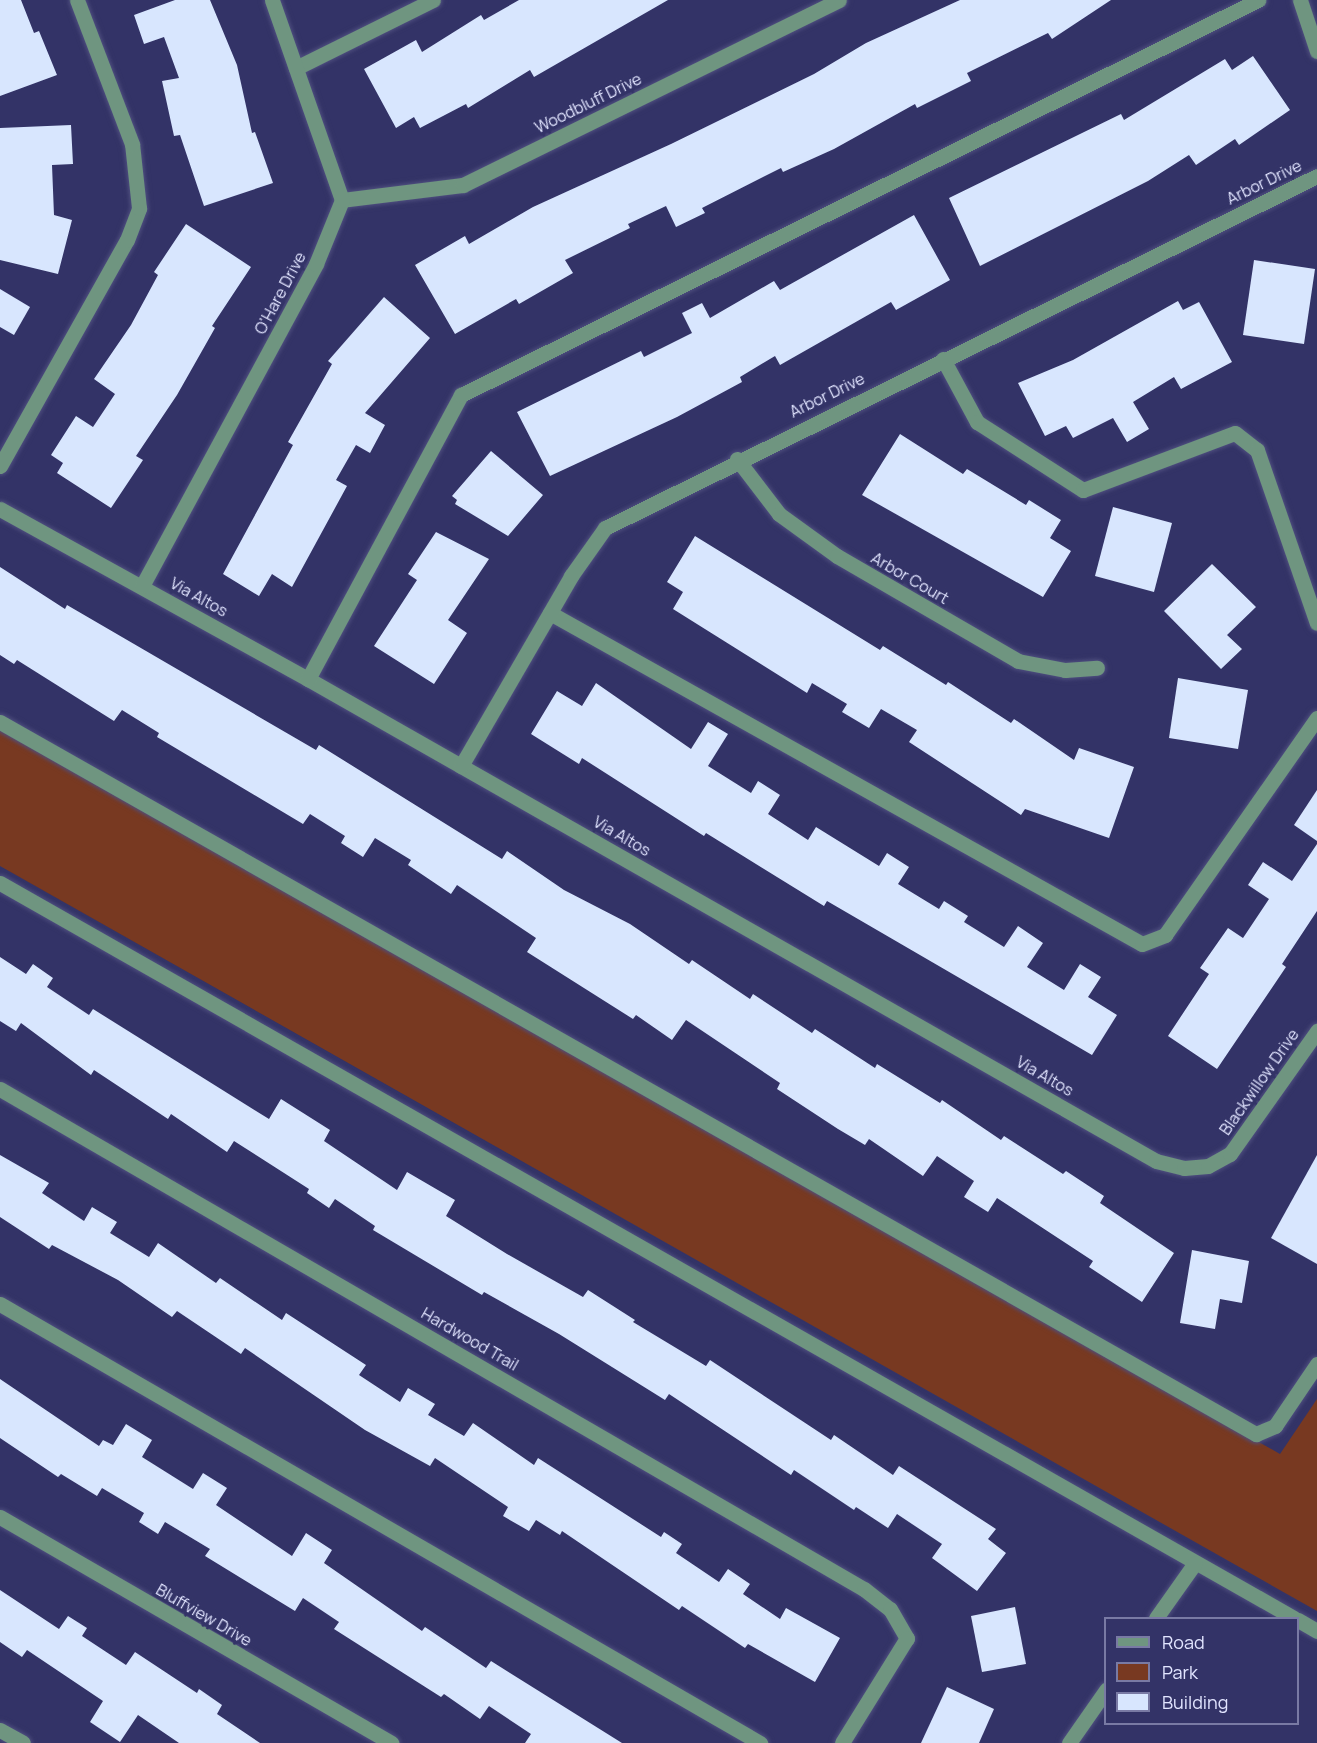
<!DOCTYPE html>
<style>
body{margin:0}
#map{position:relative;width:1317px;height:1743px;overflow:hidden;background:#333367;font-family:Manrope,sans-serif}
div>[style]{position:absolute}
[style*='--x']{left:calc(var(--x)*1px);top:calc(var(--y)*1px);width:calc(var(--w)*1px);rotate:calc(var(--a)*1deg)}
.green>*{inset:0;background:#783921}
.building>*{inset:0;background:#d8e6fe}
.roads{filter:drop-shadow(0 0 2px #4f4f7f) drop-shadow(0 0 2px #4f4f7f)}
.minor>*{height:15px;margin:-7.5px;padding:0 7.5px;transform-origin:7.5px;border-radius:7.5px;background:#6f9580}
span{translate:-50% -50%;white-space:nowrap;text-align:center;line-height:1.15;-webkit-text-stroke:6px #333367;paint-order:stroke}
.street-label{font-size:16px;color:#e2e5ff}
.legend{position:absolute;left:1104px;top:1617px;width:195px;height:108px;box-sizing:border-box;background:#333367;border:2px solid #797aa4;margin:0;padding:8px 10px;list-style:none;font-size:18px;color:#e2e5ff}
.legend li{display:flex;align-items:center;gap:12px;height:30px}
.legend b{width:30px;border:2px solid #797aa4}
</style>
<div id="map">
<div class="green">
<div style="clip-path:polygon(0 728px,1280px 1454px,1317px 1399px,1317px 1611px,0 866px)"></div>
</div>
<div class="building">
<div style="clip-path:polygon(0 0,21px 0,34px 33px,39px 31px,57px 75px,0 96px)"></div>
<div style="clip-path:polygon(175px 0,210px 0,237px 65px,252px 133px,255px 132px,273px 183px,204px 206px,180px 135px,174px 136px,162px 81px,179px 78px,164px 37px,144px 44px,134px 15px)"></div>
<div style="clip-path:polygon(519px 0,668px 0,534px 77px,530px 70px,468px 108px,466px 104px,420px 128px,414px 117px,396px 128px,364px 69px,416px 40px,422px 52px,481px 15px,484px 20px)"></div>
<div style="clip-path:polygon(960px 0,1111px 0,1052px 39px,1048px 33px,967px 73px,971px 81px,917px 108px,915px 104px,834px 149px,783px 172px,781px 168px,702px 208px,705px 213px,676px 227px,666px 206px,628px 224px,630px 228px,565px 260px,573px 273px,519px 304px,516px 299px,455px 334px,415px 265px,465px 236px,469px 244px,533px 207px,671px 144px,814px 74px,866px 43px)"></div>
<div style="clip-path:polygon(1253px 56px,1290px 110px,1239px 145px,1235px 139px,1196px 165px,1189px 155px,1148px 181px,980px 266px,949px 198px,1121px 114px,1124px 120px,1225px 59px,1232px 70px)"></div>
<div style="clip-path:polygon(71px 125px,73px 164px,52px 165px,54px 215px,72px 220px,58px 274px,0 260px,0 128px)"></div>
<div style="clip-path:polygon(914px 215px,950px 280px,896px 310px,891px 302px,780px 365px,775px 356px,740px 377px,742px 382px,677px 417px,550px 476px,517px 412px,641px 351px,644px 357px,692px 333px,682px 313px,702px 303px,710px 318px,774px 281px,780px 290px)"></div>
<div style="clip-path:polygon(186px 224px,251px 267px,212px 326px,215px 328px,177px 395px,136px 456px,143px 460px,111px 508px,57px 473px,63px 463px,51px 455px,76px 416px,93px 427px,115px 394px,94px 379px,131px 325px,158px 275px,154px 272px)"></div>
<div style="clip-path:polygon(1254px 260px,1315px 269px,1304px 344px,1243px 335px)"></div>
<div style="clip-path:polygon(0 289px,30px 307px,14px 335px,0 327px)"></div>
<div style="clip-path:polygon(384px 297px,430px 338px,365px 413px,385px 425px,370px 453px,356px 445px,336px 480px,347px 486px,292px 587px,272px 574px,259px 596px,223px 574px,293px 445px,288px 442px,332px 364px,328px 361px)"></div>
<div style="clip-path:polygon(1178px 301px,1183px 310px,1199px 302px,1232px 362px,1181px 389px,1174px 377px,1133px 402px,1149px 429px,1127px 442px,1113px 418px,1073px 438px,1066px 426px,1045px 436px,1018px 383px,1073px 360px)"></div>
<div style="clip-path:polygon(900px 434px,963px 474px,967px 469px,1026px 505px,1029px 500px,1061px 520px,1050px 538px,1071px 551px,1043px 597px,862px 495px)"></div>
<div style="clip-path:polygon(491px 451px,543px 495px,508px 536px,455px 504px,457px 500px,452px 496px)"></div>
<div style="clip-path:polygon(1113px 507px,1172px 523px,1154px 592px,1095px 576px)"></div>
<div style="clip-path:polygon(436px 532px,489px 559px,448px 620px,467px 633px,434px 684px,374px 646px,417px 580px,408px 574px)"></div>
<div style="clip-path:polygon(695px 536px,880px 650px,883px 646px,946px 685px,948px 682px,1011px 723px,1014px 719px,1074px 760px,1079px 748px,1134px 767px,1109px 838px,1025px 809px,1021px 815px,909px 742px,917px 730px,881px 709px,869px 728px,842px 712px,847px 704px,812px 683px,807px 693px,673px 609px,683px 592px,667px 582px)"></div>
<div style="clip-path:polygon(1212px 564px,1256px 607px,1227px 635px,1242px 649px,1221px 669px,1164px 611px)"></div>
<div style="clip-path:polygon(0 567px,65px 609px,67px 605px,316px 750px,319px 745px,502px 859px,507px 851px,564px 890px,630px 924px,689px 964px,692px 960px,750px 999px,753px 994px,812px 1033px,815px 1029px,875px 1068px,877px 1064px,940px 1103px,942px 1100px,1001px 1140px,1004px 1136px,1063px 1174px,1066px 1171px,1104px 1196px,1100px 1203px,1174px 1253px,1142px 1302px,1089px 1267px,1093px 1261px,997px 1198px,988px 1212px,964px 1197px,974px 1181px,937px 1156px,923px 1176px,869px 1139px,865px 1145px,838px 1129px,777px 1089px,780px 1083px,686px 1020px,672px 1040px,636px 1015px,633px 1019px,527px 952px,536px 938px,457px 885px,451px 894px,408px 865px,411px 860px,375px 838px,363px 857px,341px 843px,345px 836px,310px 814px,303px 824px,157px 737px,159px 733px,122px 710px,114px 721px,17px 660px,14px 664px,0 655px)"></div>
<div style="clip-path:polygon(1178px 678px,1248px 690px,1238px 749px,1169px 738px)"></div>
<div style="clip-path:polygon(596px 683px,691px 749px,708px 722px,728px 734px,708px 766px,751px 793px,758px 781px,780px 795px,768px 814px,808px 840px,816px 827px,879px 866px,887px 853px,909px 867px,898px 884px,939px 909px,944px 901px,968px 916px,964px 922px,1004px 947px,1018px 926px,1043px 943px,1027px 967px,1064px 990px,1080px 964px,1101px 977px,1088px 997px,1117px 1015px,1092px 1055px,827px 901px,824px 906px,706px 833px,704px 836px,582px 758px,579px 764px,531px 734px,557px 691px,582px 706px)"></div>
<div style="clip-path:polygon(1317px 790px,1317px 841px,1294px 825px)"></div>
<div style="clip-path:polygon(1317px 844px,1317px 911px,1282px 964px,1286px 967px,1217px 1069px,1168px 1036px,1209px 974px,1200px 968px,1228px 928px,1243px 938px,1269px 899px,1248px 885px,1263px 862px,1292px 881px)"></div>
<div style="clip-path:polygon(0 957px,26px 974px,33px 964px,53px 978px,47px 987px,89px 1015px,93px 1009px,269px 1119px,281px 1099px,330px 1130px,324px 1141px,397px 1190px,407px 1172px,455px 1200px,446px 1216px,507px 1254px,583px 1297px,588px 1290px,635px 1320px,633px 1322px,706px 1366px,710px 1360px,831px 1440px,834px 1435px,893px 1475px,899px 1466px,996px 1529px,988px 1539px,1006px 1553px,977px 1591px,932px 1558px,942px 1544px,897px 1514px,888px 1528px,856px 1507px,854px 1510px,794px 1470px,791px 1475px,669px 1394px,665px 1400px,559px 1334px,484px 1292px,482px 1295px,373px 1230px,375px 1226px,335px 1199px,329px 1208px,307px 1193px,309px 1189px,234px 1141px,227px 1152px,171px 1114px,168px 1119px,94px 1070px,91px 1075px,21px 1023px,16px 1031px,0 1021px)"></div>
<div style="clip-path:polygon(0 1155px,49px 1183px,42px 1193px,84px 1221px,92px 1207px,117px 1222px,110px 1233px,149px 1257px,158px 1243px,216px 1283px,220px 1278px,282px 1320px,286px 1313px,366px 1365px,359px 1375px,400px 1402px,408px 1388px,435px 1404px,428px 1415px,464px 1436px,473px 1423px,534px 1465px,538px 1458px,661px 1537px,664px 1532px,682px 1544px,676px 1553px,719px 1582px,728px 1569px,750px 1584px,743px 1594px,780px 1619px,786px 1608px,840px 1638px,815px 1682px,748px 1644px,745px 1648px,682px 1606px,679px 1610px,562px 1531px,560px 1535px,536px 1520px,529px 1531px,503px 1516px,508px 1507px,435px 1458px,430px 1466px,365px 1430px,245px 1348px,241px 1354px,177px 1311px,172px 1317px,118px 1280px,52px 1245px,49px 1249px,0 1217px)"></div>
<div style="clip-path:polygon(1317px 1155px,1317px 1264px,1271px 1238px)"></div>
<div style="clip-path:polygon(1192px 1250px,1249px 1261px,1242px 1303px,1220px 1299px,1215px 1329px,1180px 1323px)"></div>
<div style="clip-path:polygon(0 1379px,99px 1446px,103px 1440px,113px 1445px,126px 1424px,152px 1440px,142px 1457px,193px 1489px,203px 1473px,227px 1488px,216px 1505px,292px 1556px,306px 1533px,332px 1550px,324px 1563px,422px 1631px,425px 1627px,486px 1668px,491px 1661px,622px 1743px,525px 1743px,531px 1734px,489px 1706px,480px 1719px,444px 1694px,441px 1697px,334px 1629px,339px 1622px,303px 1598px,295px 1611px,205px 1556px,210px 1549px,165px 1522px,158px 1534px,139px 1522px,144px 1513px,102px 1488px,97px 1496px,61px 1474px,58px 1477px,0 1438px)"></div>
<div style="clip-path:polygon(0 1590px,59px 1629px,68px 1616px,87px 1628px,82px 1636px,126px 1665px,135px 1652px,197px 1693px,199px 1689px,222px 1705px,217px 1714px,260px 1743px,179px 1743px,138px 1715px,120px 1742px,90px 1722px,103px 1701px,27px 1650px,22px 1657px,0 1642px)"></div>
<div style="clip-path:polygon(1015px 1607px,1026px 1664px,982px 1672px,971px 1616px)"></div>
<div style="clip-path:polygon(947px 1687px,994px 1709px,979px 1743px,921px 1743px)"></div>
</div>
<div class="roads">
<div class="minor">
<div style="--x:1300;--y:0;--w:54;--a:71.6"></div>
<div style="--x:296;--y:68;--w:153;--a:-26.4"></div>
<div style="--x:342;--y:200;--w:122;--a:-7.1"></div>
<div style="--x:463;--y:185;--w:419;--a:-26.2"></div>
<div style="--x:943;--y:359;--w:72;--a:61.6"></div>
<div style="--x:977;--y:422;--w:126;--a:32.7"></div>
<div style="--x:1083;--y:490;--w:162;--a:-20.6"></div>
<div style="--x:1235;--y:433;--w:28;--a:38"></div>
<div style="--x:1257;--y:450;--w:183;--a:70.9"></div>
<div style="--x:737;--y:459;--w:69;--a:52.6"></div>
<div style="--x:779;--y:514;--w:72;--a:35.9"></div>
<div style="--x:837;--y:556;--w:209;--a:30.1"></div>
<div style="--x:1018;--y:661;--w:48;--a:10.8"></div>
<div style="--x:1065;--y:670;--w:32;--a:-4"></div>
<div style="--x:0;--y:466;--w:259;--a:-60.7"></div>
<div style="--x:127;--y:240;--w:34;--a:-69"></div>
<div style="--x:139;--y:208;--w:64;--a:-96.2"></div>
<div style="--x:132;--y:144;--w:154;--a:-110.9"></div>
<div style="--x:0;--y:509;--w:352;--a:28.9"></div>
<div style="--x:308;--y:679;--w:975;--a:29.61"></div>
<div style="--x:1156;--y:1161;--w:29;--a:14"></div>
<div style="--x:1184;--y:1168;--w:24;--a:-5"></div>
<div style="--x:1208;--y:1166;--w:25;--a:-29"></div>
<div style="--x:1230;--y:1154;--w:151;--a:-54.7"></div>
<div style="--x:142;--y:586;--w:366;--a:-61.6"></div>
<div style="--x:316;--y:264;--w:69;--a:-67.9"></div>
<div style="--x:342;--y:200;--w:212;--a:-109.3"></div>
<div style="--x:550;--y:613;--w:678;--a:29.21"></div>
<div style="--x:1142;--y:944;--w:25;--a:-21"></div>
<div style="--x:1165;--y:935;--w:265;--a:-55"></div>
<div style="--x:308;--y:679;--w:323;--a:-61.7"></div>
<div style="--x:461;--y:395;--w:890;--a:-26.36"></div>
<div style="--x:0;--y:722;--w:1444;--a:29.55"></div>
<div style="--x:1256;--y:1434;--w:21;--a:-23"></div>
<div style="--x:1275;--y:1426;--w:75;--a:-55.9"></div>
<div style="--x:461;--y:766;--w:220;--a:-59.9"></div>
<div style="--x:571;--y:576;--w:59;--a:-54.7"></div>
<div style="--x:605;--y:528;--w:794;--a:-26.31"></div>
<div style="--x:0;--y:883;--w:1488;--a:29.6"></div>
<div style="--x:0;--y:1089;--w:998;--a:30.06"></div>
<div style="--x:864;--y:1589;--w:33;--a:38"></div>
<div style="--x:890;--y:1609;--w:34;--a:60"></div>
<div style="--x:907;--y:1638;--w:123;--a:121.8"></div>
<div style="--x:0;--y:1304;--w:878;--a:30.01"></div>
<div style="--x:0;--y:1517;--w:452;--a:30"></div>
<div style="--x:1156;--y:1618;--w:67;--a:-54.7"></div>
<div style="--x:1298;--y:1620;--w:22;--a:30"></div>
<div style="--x:0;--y:1730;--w:26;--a:29"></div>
<div style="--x:1069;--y:1743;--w:65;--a:-55.1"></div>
</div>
</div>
<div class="street-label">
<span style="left:588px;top:103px;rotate:-26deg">Woodbluff Drive</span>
<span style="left:1264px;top:182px;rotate:-26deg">Arbor Drive</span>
<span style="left:280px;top:293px;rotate:-62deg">O'Hare Drive</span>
<span style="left:827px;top:395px;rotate:-26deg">Arbor Drive</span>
<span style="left:910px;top:578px;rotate:30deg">Arbor Court</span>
<span style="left:199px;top:597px;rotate:29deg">Via Altos</span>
<span style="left:622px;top:836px;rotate:30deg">Via Altos</span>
<span style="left:1045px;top:1076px;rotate:30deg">Via Altos</span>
<span style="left:1259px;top:1082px;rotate:-55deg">Blackwillow Drive</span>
<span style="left:470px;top:1339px;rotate:30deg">Hardwood Trail</span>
<span style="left:204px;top:1615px;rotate:30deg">Bluffview Drive</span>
</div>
<ul class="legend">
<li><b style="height:8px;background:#6f9580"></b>Road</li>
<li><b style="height:16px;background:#783921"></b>Park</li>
<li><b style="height:16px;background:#d8e6fe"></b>Building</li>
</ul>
</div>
